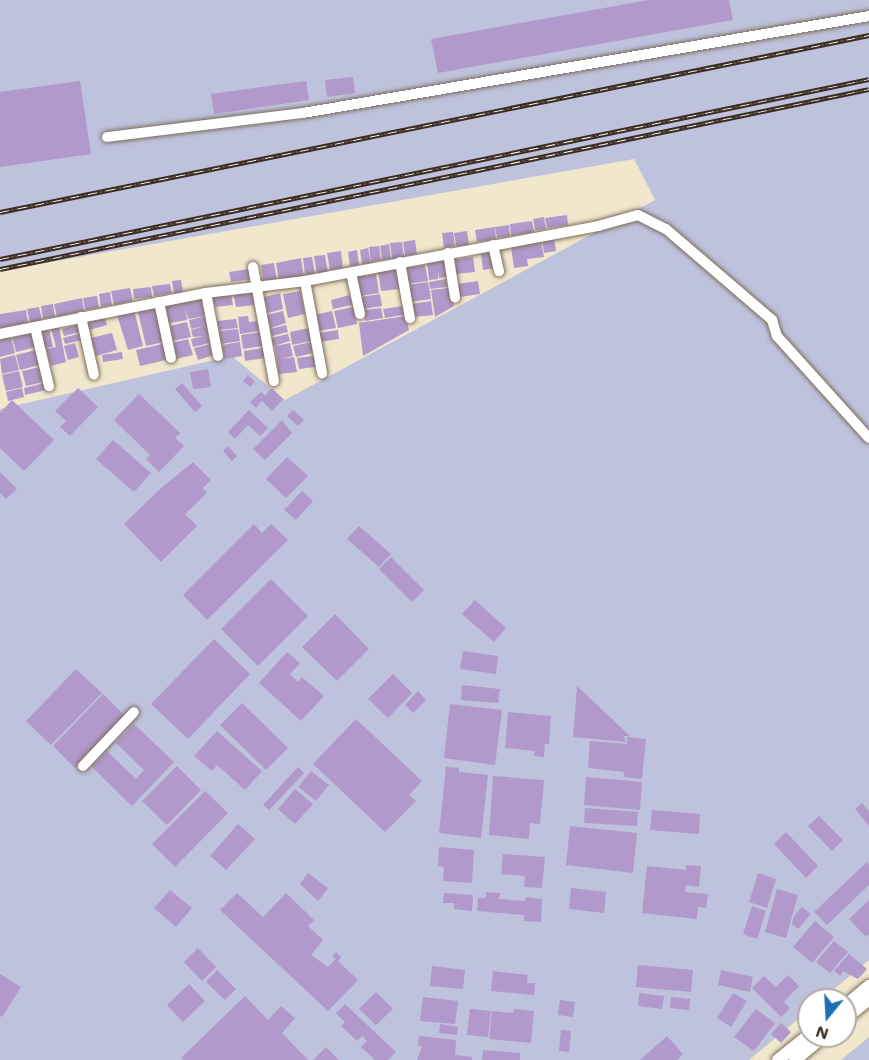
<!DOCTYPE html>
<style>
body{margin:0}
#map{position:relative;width:869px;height:1060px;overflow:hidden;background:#f1e7cd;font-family:Mali,sans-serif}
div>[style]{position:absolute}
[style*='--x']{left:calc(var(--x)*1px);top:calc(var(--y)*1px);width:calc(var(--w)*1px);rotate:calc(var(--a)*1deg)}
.industrial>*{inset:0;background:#bfc2dd}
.building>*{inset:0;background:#b199cb}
.roads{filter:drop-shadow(0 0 2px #7b6c5b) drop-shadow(0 0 2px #7b6c5b)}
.minor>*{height:10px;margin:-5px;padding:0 5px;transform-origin:5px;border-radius:5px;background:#fff}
.major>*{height:12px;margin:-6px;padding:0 6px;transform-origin:6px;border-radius:6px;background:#fff}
.rail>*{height:5px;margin-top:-2.5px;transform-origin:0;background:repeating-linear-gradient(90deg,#fff 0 9px,#3b2a1e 0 18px);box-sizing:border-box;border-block:2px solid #3b2a1e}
span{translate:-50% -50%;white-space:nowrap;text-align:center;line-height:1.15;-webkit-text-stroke:4.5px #fff;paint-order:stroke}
.north{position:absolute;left:797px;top:988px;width:60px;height:60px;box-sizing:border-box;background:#fff;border:2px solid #b1aaa5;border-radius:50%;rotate:198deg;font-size:16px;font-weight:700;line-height:24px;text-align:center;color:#3b2a1e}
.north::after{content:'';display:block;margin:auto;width:21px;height:27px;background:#1f6fb2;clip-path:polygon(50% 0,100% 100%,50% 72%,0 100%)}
</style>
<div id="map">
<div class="industrial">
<div style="clip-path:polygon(0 0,869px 0,869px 960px,821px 1000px,809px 1000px,809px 1010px,749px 1060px,0 1060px,0 409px,232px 356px,285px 400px,655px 200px,634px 159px,0 271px)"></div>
<div style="clip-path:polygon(869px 1037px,869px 1060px,841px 1060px)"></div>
</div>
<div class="building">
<div style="clip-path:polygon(649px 0,729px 0,733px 20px,438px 73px,431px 39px)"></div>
<div style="clip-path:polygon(353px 77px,355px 93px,327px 97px,325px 80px)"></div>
<div style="clip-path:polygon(80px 81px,91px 154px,0 167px,0 92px)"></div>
<div style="clip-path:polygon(306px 81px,309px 100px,214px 114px,211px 94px)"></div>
<div style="clip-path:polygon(567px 215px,568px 225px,547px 228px,545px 218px)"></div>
<div style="clip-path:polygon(544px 217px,546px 229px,535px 230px,533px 219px)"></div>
<div style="clip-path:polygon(532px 221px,534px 232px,511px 236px,510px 224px)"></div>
<div style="clip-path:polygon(509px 225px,510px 236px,497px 238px,495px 227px)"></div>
<div style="clip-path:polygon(495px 227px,496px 239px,477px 242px,475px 230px)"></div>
<div style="clip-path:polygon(467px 231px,469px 245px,456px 246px,454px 233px)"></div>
<div style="clip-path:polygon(453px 232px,455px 246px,444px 248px,442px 233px)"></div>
<div style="clip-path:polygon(554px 237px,556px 251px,544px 253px,542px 239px)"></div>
<div style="clip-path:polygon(415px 240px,417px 254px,405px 256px,403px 242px)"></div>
<div style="clip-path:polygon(541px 241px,544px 257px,527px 259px,528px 266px,514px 268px,511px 247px)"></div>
<div style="clip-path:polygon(402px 242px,404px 257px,392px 259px,390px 243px)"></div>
<div style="clip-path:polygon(389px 244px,391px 259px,382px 260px,380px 246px)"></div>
<div style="clip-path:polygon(379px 246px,381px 260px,371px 262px,369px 247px)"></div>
<div style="clip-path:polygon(368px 248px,371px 263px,362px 264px,360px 250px)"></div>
<div style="clip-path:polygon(357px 250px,359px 265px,350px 266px,348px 252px)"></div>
<div style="clip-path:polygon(341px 251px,343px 268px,330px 270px,327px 253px)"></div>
<div style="clip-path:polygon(493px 252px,495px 268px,483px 270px,481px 254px)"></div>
<div style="clip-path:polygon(325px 255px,328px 273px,317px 275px,314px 256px)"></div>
<div style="clip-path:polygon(312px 257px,315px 274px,305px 276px,303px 258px)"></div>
<div style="clip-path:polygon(473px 257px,475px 272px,456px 274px,454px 260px)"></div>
<div style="clip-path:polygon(301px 258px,304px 277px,279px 281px,276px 263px)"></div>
<div style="clip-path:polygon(445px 260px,447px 277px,439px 278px,438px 272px,438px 279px,429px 280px,427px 262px)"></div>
<div style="clip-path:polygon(274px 263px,277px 281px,264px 283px,261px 265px)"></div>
<div style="clip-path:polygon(425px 265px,428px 281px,407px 284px,405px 268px)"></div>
<div style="clip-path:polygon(396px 268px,400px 289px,381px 291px,378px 270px)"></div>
<div style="clip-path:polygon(250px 269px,252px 279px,231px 282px,229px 272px)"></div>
<div style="clip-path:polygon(376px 274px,379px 293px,360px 296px,357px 277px)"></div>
<div style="clip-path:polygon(446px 279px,447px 287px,430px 289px,429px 282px)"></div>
<div style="clip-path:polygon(181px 280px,183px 292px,174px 294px,172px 281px)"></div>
<div style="clip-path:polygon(478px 281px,480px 294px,460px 297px,458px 284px)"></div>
<div style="clip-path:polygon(428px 282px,431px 299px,410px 302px,407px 285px)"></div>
<div style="clip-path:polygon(170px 284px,172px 293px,154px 296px,152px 286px)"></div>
<div style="clip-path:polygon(151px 287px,152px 297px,134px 299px,133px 289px)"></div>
<div style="clip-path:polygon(130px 288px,133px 301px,114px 305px,111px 291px)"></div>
<div style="clip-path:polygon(449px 288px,454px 306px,435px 317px,431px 290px)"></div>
<div style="clip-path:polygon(253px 289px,255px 305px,236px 307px,233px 292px)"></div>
<div style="clip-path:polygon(300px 291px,305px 314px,288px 318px,283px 294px)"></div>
<div style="clip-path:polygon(110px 292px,112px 305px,101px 307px,99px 294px)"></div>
<div style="clip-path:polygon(280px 293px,283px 309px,268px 313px,264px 297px)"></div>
<div style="clip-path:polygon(231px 294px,233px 305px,215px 307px,213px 296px)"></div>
<div style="clip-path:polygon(380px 294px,382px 306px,363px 309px,361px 297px)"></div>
<div style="clip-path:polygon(350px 295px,352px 305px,333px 309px,331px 300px)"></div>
<div style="clip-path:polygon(97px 296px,99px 308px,85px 310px,83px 298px)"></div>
<div style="clip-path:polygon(82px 298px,84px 311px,57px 317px,54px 304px)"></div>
<div style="clip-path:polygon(202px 299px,206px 316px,188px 319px,185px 308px,187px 320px,169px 323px,165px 306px)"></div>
<div style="clip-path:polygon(431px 301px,433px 315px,413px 317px,411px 304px)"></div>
<div style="clip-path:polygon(53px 304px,55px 317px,43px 319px,41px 306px)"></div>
<div style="clip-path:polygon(403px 306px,404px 315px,385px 318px,383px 309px)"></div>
<div style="clip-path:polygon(39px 307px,42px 320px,30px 323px,27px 309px)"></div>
<div style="clip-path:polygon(353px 307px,357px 324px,338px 328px,334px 311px)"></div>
<div style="clip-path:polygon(156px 308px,164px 342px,146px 346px,138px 312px)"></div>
<div style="clip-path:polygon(381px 308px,383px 318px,365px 321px,364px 310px)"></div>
<div style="clip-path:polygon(26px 310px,28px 323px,0 328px,0 314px)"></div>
<div style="clip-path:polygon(134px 310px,143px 346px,128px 350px,117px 315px)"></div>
<div style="clip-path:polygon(283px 311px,286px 323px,271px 328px,267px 315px)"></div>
<div style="clip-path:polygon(332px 311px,336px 328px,318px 331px,315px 315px)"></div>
<div style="clip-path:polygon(207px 316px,210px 343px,193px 347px,191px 339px,204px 336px,193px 337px,191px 330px,205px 326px,191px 329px,189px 320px)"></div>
<div style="clip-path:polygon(248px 316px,249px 322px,257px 321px,259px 331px,240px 334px,238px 317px)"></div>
<div style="clip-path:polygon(406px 316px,409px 330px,363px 356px,359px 323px)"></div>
<div style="clip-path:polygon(105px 317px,107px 325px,89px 330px,86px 322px)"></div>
<div style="clip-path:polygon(236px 319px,238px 328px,219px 330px,217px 321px)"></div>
<div style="clip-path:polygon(187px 322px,191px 337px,173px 341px,170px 326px)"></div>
<div style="clip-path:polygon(78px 325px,80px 332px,64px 336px,62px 329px)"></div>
<div style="clip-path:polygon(286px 325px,288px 332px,272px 336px,270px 329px)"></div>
<div style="clip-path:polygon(59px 327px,66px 362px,51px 366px,46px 349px,56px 347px,51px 329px)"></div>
<div style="clip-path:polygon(309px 328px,311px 341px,292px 345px,290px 332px)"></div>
<div style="clip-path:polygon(49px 329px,53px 347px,45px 348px,41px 331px)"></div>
<div style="clip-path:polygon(238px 329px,240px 341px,221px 344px,219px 331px)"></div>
<div style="clip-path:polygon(338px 330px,339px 339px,319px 342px,318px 333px)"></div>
<div style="clip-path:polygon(261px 332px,263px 346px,243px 349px,241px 335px)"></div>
<div style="clip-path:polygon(32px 333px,36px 347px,16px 352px,12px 338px)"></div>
<div style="clip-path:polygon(81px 333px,82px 340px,65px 344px,63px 338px)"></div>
<div style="clip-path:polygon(112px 333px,117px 350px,96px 356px,91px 338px)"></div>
<div style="clip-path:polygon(288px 334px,290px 341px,274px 346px,271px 338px)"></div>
<div style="clip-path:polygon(11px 337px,15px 353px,0 357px,0 340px)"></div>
<div style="clip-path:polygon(188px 339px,193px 355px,176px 359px,172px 343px)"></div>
<div style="clip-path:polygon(240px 342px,242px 356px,224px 359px,222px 345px)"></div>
<div style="clip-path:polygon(311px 342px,313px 353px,296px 357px,293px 346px)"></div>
<div style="clip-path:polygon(75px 343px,79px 357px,68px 360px,64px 346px)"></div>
<div style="clip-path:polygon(290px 343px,293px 356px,282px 359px,294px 357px,297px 372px,279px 374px,275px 346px)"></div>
<div style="clip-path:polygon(163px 344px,166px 360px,140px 366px,136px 350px)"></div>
<div style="clip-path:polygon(210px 344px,214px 355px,198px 360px,194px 348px)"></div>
<div style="clip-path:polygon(263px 348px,265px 358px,245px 361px,244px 351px)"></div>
<div style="clip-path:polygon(36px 350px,40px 365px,20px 370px,16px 355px)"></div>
<div style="clip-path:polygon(122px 352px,123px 359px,103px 362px,102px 355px)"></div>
<div style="clip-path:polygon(15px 355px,19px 370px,2px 374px,0 359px)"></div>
<div style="clip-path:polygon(314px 356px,315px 367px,299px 369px,297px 358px)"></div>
<div style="clip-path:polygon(40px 367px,44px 382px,26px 386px,22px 371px)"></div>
<div style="clip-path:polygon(208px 369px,211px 387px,193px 389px,190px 372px)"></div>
<div style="clip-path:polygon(19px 371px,23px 387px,6px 391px,2px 375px)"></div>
<div style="clip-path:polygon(248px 375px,255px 382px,250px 387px,243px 381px)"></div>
<div style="clip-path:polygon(45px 383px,46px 390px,25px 395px,24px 388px)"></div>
<div style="clip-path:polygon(182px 383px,202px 406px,195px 412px,175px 389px)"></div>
<div style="clip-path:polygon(22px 388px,24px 397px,8px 401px,6px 392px)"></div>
<div style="clip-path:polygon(78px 388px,98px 407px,70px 436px,60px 427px,66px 421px,55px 411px)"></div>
<div style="clip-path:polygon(272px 388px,283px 399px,272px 411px,262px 401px,256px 408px,250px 402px,261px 392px,265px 396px)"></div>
<div style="clip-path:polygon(139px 394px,180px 433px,175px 438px,184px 446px,159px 472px,146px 459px,150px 455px,114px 420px)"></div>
<div style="clip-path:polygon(12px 400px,54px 440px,24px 471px,0 448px,0 413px)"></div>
<div style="clip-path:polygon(249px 410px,268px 428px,260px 436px,248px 425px,235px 439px,228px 432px)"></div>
<div style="clip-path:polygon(293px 410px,304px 420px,298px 426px,287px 416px)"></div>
<div style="clip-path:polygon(282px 420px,292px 433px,265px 460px,253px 449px)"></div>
<div style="clip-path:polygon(113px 440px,151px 473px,134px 492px,96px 459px)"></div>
<div style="clip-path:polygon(228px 446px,237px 456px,232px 461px,223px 451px)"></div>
<div style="clip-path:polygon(287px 457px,308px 476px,286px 498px,266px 479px)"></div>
<div style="clip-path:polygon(193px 462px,211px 480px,203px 488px,207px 493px,185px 514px,197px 526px,161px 562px,124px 524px,160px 489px)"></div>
<div style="clip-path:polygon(0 472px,17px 489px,6px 499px,0 493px)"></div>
<div style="clip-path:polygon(302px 491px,313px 501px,296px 520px,284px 510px)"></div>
<div style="clip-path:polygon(254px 524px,262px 533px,271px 524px,288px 540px,207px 620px,183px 595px)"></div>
<div style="clip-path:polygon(359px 526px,391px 554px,379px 567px,347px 539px)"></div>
<div style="clip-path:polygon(391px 557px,424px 590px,412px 602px,379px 569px)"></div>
<div style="clip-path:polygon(271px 579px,308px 616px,258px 666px,221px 629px)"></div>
<div style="clip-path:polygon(475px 600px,506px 628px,494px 642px,462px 614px)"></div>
<div style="clip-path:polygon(335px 614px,369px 649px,337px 681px,302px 647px)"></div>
<div style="clip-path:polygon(214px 639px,250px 674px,188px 739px,151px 704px)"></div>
<div style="clip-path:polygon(463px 651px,498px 656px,496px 674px,460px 669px)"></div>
<div style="clip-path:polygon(287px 652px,300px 663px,290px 674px,298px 682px,302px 677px,324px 696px,301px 721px,259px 683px)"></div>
<div style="clip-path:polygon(76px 669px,102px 693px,51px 745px,26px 721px)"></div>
<div style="clip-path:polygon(393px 674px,412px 693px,388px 718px,368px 699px)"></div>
<div style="clip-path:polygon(462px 685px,500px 689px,498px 703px,461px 700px)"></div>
<div style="clip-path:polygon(577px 686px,630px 736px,624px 736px,626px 742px,573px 737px)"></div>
<div style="clip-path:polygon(418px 691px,426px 700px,413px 713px,405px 705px)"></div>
<div style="clip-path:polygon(103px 694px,125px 716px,75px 768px,53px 746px)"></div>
<div style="clip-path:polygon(242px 703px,288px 748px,266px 770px,220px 725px)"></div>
<div style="clip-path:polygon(450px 704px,502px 710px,495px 765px,444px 758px)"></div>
<div style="clip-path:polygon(508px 712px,551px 716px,549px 744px,545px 744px,544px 757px,534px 756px,535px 751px,505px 748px)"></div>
<div style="clip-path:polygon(356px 719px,422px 781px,409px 795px,416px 801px,385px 832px,313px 764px)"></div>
<div style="clip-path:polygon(134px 724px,174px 762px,132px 806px,92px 767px,107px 751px,136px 779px,144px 770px,116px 743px)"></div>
<div style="clip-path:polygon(217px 731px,262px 771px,245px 790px,217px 765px,212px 771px,194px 756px)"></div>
<div style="clip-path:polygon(627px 737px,646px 739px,642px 779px,624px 777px,624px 772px,588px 768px,590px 741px,627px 744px)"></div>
<div style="clip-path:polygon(177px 766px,201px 790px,167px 825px,142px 801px)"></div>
<div style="clip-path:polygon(298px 767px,304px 773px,269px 810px,263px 805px)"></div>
<div style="clip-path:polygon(446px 767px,459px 768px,459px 772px,488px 775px,481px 838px,439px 833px)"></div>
<div style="clip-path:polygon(311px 771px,329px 785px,316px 801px,298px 787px)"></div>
<div style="clip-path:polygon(493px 776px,544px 780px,540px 824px,530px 823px,529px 839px,489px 835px)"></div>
<div style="clip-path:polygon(586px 777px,642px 782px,640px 810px,584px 805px)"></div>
<div style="clip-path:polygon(295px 789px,313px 804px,295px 824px,278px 809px)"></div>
<div style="clip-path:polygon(205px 791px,228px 813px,175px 867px,152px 844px)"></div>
<div style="clip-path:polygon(862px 803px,869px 811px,869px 826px,855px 809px)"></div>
<div style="clip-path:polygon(585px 808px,638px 812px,637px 826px,584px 823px)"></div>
<div style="clip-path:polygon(652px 810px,700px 814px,699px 834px,650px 830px)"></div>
<div style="clip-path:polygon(819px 816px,843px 840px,832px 851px,808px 826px)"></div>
<div style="clip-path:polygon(238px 824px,255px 839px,226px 870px,210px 856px)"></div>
<div style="clip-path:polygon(570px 826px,637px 833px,633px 873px,566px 865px)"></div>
<div style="clip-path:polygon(786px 832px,818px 866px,806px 878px,774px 844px)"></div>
<div style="clip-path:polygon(439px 847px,474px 850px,472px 883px,443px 881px,444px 867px,438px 866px)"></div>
<div style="clip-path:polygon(503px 854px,545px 857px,542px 888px,524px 887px,525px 876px,501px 874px)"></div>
<div style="clip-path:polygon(867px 862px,869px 865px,869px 885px,827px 925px,814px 912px)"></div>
<div style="clip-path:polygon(686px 865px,701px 866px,699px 887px,686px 885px,685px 892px,708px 894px,706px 908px,698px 907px,697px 919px,642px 913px,647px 866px,686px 870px)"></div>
<div style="clip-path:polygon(308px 873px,328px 888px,318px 901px,300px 884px)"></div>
<div style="clip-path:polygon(758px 873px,776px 879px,767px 908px,749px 902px)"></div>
<div style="clip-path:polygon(571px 888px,606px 892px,604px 913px,569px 909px)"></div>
<div style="clip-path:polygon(777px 889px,798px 895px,786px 938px,765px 932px)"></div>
<div style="clip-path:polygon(170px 890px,192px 908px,176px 927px,154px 908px)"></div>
<div style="clip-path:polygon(486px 892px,500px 893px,499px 899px,525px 901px,526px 897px,542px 899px,541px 922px,524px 921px,524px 915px,477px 911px,478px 898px,486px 898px)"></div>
<div style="clip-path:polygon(237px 893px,263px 917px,286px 893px,314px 920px,308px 926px,323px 940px,311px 955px,328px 967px,336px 959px,332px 957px,336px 952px,341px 957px,338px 961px,358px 980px,328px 1011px,220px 910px)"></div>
<div style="clip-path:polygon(444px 893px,473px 895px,472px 911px,454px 909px,454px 903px,443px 903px)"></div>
<div style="clip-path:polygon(869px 900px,869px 934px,866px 937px,849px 919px)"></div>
<div style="clip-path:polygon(752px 906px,766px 911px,757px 939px,743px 934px)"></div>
<div style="clip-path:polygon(802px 907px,811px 914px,798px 929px,792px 924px,794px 916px)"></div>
<div style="clip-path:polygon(815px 921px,834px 937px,812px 963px,793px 947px)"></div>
<div style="clip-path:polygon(834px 941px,848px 952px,830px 973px,816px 962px)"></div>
<div style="clip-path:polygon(198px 948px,216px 967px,202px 981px,184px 962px)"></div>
<div style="clip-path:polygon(849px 954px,867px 969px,858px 979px,843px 971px,840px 976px,834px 971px)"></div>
<div style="clip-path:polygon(638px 965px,693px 970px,691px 992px,636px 987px)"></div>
<div style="clip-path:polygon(432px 966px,465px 970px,463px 989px,430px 986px)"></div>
<div style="clip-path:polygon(217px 970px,236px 989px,225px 1000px,206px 982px)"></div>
<div style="clip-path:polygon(721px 970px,753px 977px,750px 992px,718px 985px)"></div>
<div style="clip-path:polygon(493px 971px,528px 975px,527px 983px,535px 983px,534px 995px,491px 991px)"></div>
<div style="clip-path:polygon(0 974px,21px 987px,2px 1017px,0 1016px)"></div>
<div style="clip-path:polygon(788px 975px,799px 986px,784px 1002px,790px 1008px,781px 1017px,752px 988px,764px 976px,776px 987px)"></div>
<div style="clip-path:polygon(189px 984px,205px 1001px,183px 1022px,167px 1005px)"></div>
<div style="clip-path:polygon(376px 992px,393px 1009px,376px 1025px,359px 1009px)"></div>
<div style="clip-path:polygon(639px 993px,664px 996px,662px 1009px,638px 1006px)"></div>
<div style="clip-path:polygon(733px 993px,747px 1001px,731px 1027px,717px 1018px)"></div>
<div style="clip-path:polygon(245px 996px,268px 1020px,281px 1006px,295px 1018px,282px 1033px,308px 1060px,184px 1060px,181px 1058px)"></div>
<div style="clip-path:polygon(423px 997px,458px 1001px,455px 1024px,420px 1021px)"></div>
<div style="clip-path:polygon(671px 997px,690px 999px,689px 1010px,670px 1008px)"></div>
<div style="clip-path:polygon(560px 1000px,575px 1002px,573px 1017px,558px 1015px)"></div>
<div style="clip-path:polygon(345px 1004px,396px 1052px,388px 1060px,375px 1060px,361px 1047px,367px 1041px,362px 1036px,357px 1041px,341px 1026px,345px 1022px,336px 1013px)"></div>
<div style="clip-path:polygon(470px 1009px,491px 1011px,488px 1037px,467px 1035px)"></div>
<div style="clip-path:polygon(514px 1009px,534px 1011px,531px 1043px,489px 1039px,492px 1011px,513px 1013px)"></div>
<div style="clip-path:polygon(756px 1009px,775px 1023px,754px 1051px,734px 1037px)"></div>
<div style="clip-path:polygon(781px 1023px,791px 1032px,781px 1043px,771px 1034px)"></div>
<div style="clip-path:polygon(440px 1024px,458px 1027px,457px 1035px,439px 1033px)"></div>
<div style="clip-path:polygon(561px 1030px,571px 1031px,569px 1052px,559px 1051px)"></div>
<div style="clip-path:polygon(419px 1036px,456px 1040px,455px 1055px,472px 1057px,472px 1060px,417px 1060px,422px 1046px,418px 1046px)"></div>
<div style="clip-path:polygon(667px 1036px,683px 1054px,677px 1060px,640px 1060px)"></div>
<div style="clip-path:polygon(326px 1047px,339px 1060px,313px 1060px)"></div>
<div style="clip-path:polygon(483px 1050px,520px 1053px,520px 1060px,482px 1060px)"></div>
</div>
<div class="roads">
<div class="minor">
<div style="--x:107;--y:137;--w:197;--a:-7"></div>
<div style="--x:303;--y:113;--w:574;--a:-9.72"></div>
<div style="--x:493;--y:245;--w:27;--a:77"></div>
<div style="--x:448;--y:253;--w:45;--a:81"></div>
<div style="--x:400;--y:262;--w:57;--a:79.9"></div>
<div style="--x:253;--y:267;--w:116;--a:79.6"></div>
<div style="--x:351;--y:273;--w:42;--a:77.6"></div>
<div style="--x:305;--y:281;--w:94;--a:79.5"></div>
<div style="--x:206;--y:293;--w:64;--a:79.2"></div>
<div style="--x:159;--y:302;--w:57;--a:77.9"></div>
<div style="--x:81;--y:317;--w:59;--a:77.4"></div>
<div style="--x:35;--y:327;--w:61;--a:76.7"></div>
<div style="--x:0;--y:334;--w:210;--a:-11.3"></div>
<div style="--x:206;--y:293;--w:100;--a:-6.9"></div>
<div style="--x:305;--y:281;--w:298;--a:-10.6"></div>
<div style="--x:598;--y:226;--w:41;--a:-15.4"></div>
<div style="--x:638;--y:215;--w:31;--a:27"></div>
<div style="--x:666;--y:229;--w:140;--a:40.6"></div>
<div style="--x:772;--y:320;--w:17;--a:73"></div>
<div style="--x:777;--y:336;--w:137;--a:48"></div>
<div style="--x:83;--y:766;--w:74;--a:-46.6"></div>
</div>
<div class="major">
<div style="--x:845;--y:1006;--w:31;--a:-40"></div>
<div style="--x:845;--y:1019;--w:31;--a:-40"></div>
<div style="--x:778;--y:1060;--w:40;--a:-39"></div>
<div style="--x:795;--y:1060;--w:38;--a:-40"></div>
</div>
</div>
<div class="rail">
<div style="--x:0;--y:212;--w:887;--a:-11.51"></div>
<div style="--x:0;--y:259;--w:887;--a:-11.7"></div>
<div style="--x:0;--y:269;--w:887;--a:-11.7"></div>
</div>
<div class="north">N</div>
</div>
